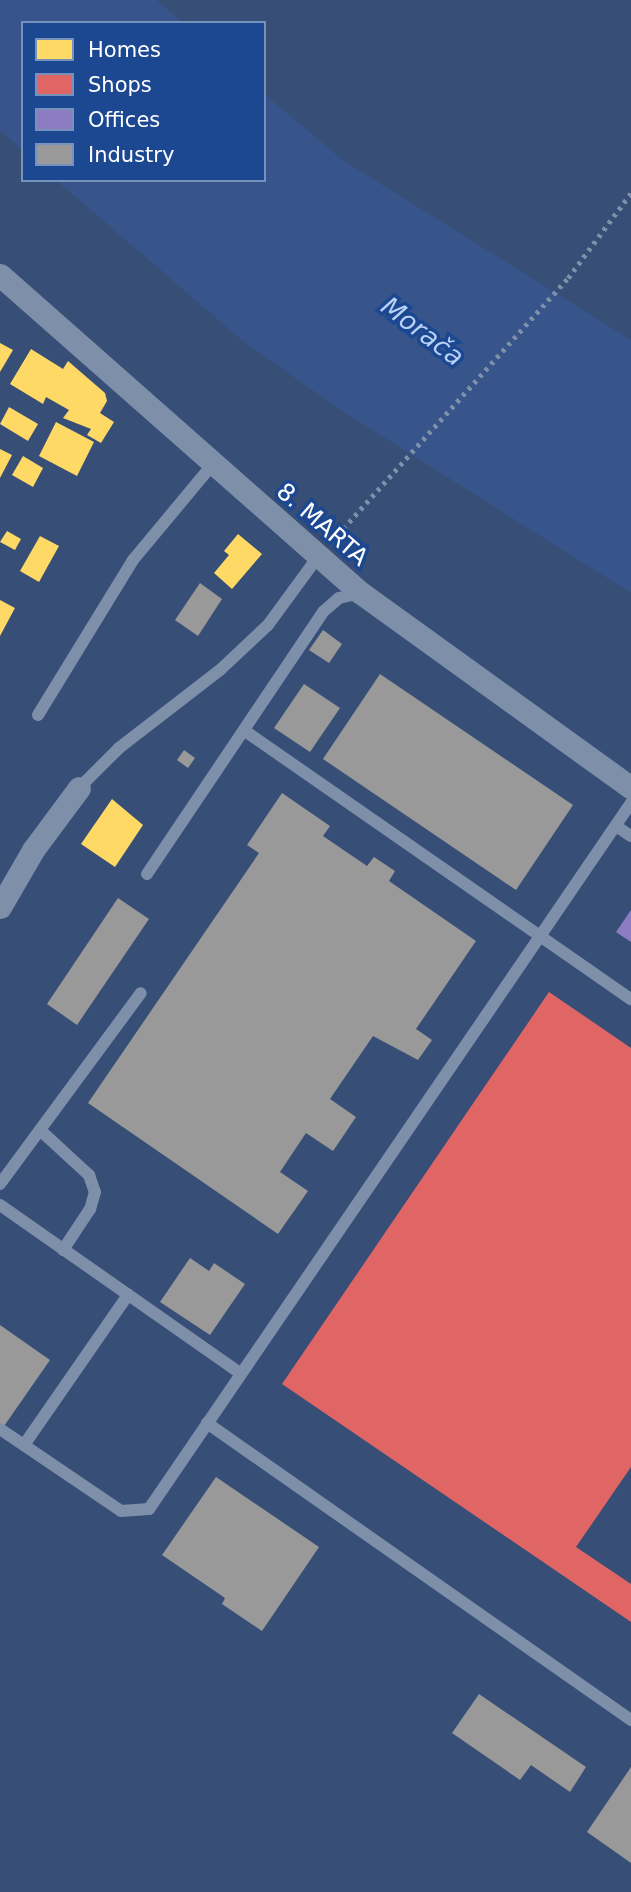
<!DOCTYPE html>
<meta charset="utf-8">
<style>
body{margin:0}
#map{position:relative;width:631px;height:1892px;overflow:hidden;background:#374e76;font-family:"DejaVu Sans",sans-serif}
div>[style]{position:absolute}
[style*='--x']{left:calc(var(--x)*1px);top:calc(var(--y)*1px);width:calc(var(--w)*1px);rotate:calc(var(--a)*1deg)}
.water>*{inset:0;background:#37558a}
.homes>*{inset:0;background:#ffd966}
.shops>*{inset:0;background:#e06666}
.offices>*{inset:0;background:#8e7cc3}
.industry>*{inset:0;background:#999}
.path>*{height:4.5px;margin-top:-2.25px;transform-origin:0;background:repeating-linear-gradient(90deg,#7e8fa9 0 3.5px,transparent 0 8.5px)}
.lane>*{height:12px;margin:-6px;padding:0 6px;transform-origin:6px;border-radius:6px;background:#7e8fa9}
.street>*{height:23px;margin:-11.5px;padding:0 11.5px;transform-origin:11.5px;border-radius:11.5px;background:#7e8fa9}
span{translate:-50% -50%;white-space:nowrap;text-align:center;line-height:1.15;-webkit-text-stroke:7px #1c4791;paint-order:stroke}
.street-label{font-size:24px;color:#fff}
.water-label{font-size:26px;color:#b8d0f5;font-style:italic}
.legend{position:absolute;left:21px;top:21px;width:245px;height:161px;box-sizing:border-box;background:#1c4791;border:2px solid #7791bd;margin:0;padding:9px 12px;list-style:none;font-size:21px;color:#fff}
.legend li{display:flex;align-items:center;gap:14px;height:35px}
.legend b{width:35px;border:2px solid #7791bd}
</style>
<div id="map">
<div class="water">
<div style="clip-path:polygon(0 0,157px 0,183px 23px,23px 23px,23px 151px,0 130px)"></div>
<div style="clip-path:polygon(264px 94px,344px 161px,631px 340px,631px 593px,339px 409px,243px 341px,56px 180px,264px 180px)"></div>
</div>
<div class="homes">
<div style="clip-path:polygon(0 343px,13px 350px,0 372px)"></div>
<div style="clip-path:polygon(31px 349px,63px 369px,68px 361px,105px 393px,107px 401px,100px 413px,114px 422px,101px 443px,87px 435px,91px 429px,63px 418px,69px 410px,46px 397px,43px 404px,10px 384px)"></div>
<div style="clip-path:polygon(9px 407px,38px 424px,28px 441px,0 424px)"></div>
<div style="clip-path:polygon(56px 422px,94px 442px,77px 476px,39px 456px)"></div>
<div style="clip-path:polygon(0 449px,12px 455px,0 478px)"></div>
<div style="clip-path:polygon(23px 456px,43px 468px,33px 487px,12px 475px)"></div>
<div style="clip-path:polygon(7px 531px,21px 539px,15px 550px,0 542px)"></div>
<div style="clip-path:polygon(238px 534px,262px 554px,232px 589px,214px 573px,229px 555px,224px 551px)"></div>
<div style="clip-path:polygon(40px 536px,59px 546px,39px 582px,20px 571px)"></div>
<div style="clip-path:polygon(0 600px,15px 608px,0 636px)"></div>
<div style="clip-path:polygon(112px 799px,143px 825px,115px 867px,81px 844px)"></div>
</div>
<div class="shops">
<div style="clip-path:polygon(549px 992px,631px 1048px,631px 1467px,576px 1547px,631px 1584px,631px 1622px,282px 1384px)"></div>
</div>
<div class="offices">
<div style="clip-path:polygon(631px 910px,631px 942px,616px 932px)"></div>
</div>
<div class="industry">
<div style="clip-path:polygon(200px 583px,222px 599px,198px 636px,175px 620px)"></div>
<div style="clip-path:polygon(323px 630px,342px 644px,329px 663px,309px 650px)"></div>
<div style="clip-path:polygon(380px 674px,573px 805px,516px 890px,323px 759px)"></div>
<div style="clip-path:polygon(304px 684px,340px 708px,310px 752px,274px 728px)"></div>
<div style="clip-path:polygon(184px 750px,195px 758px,188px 768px,177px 760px)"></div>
<div style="clip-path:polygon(282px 793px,330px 826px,323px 836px,367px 866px,374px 857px,395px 871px,389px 881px,476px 941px,416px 1029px,432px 1040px,418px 1060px,373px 1036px,330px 1099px,356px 1117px,333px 1151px,306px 1133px,280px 1172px,308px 1191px,278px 1234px,88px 1103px,259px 853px,247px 845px)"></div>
<div style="clip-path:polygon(118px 898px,149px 919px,77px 1025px,47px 1004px)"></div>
<div style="clip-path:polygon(190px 1258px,209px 1271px,214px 1263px,245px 1284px,210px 1335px,160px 1302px)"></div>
<div style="clip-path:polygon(0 1325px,50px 1360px,2px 1429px,0 1428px)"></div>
<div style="clip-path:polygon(216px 1477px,319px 1547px,262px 1631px,222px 1604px,225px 1598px,162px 1555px)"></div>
<div style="clip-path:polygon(479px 1694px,586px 1767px,570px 1792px,531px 1765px,520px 1780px,452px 1733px)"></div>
<div style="clip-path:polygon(631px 1767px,631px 1863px,587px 1832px)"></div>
</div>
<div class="path">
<div style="--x:332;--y:541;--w:353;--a:-48.1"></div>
<div style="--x:568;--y:278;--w:106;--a:-53.5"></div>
</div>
<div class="lane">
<div style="--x:38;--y:715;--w:182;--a:-58.5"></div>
<div style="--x:133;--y:560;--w:125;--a:-50.2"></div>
<div style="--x:245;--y:731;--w:470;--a:34.8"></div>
<div style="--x:79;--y:788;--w:57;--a:-45"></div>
<div style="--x:119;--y:748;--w:128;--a:-37.7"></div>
<div style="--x:220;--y:670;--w:66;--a:-43.2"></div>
<div style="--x:268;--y:625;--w:83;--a:-53.8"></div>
<div style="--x:616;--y:826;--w:18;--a:34"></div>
<div style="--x:147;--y:874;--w:317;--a:-56.1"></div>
<div style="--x:324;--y:611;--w:20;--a:-41"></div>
<div style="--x:339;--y:598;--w:23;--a:-13"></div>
<div style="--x:40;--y:1130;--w:67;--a:42.6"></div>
<div style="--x:89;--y:1175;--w:18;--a:71"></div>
<div style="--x:95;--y:1192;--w:18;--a:106"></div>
<div style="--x:90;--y:1209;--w:49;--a:123.4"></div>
<div style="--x:0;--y:1184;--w:237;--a:-53.6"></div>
<div style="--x:0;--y:1205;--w:294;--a:35"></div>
<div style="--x:207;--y:1423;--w:518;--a:35.01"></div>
<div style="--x:0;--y:1429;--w:146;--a:34.1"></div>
<div style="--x:121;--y:1511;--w:28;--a:-4"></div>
<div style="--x:149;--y:1509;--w:855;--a:-55.68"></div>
<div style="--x:24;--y:1445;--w:183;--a:-55.3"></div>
</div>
<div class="street">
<div style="--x:0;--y:275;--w:481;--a:41.4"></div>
<div style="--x:361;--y:593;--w:333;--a:35.8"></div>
<div style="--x:0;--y:907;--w:66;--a:-59.9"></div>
<div style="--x:33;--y:850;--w:77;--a:-53.4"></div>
</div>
<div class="street-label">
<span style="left:322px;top:525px;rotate:41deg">8. MARTA</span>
</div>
<div class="water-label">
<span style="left:422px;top:332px;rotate:37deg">Morača</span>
</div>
<ul class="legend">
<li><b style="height:19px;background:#ffd966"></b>Homes</li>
<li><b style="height:19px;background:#e06666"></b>Shops</li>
<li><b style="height:19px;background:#8e7cc3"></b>Offices</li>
<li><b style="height:19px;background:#999"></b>Industry</li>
</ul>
</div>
